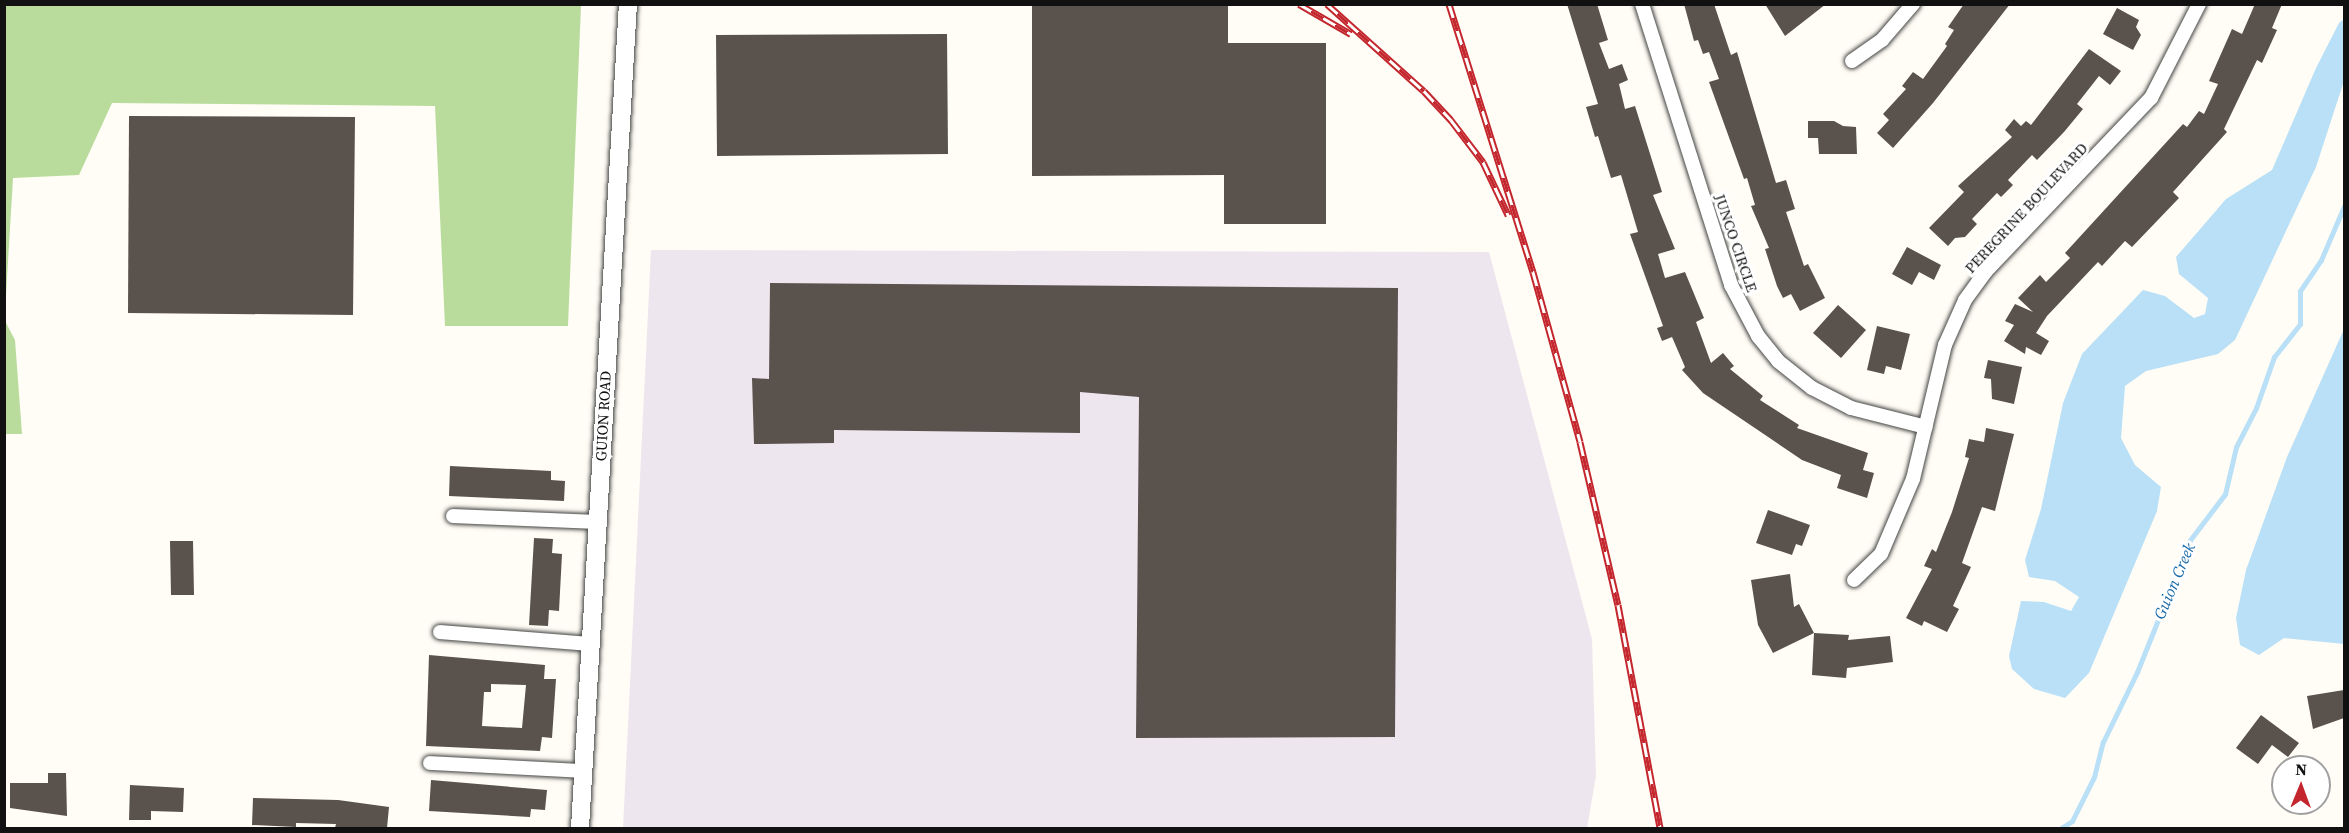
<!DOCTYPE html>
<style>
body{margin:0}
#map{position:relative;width:2349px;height:833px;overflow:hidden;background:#fffdf5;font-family:"Source Serif 4",serif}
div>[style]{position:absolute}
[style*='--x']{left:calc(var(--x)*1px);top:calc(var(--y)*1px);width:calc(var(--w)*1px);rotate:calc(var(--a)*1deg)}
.industrial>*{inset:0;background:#eee6ef}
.forest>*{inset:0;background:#b9dc9c}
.water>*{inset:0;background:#b9e0f7}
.stream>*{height:5px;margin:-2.5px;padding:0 2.5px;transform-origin:2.5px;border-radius:2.5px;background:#b9e0f7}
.building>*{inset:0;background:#5a524d}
.roads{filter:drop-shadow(0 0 2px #444) drop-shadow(0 0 2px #444)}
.minor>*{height:14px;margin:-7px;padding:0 7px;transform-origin:7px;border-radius:7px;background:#fff}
.tertiary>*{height:18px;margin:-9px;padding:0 9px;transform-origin:9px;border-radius:9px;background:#fff}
.rail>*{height:7px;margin-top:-3.5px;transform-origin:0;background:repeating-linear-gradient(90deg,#fff 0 14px,#c4262e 0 28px);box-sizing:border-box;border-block:2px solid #c4262e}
span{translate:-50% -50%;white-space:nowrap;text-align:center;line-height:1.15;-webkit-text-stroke:6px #fff;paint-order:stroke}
.street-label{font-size:15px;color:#111}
.water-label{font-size:16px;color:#1768a6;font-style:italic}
.frame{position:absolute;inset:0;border:6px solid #111;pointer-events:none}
.north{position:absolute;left:2271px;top:755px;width:60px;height:60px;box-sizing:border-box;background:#fff;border:2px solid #a0a0a0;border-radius:50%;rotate:1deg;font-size:16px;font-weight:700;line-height:24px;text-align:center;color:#111}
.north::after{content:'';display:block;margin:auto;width:21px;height:27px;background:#c4262e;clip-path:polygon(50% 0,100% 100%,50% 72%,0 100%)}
</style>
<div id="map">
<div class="industrial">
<div style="clip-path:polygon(651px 250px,1489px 252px,1592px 639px,1596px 776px,1587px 828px,623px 828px)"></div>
</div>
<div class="forest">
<div style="clip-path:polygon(5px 4px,581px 5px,568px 326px,445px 326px,435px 106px,112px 103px,79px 175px,13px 178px,5px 312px)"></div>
<div style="clip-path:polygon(4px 319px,15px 340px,22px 434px,5px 434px)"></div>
</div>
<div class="water">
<div style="clip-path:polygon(2344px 19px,2344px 81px,2316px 167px,2235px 340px,2218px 354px,2146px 371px,2125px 386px,2121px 438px,2135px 465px,2161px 487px,2157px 511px,2089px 673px,2065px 698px,2034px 689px,2012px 669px,2009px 656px,2021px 601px,2044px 602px,2071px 611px,2079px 597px,2055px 581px,2029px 577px,2025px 560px,2041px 509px,2063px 403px,2082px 354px,2143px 290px,2165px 296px,2194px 318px,2205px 314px,2208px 298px,2179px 274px,2176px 257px,2226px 199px,2272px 170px,2316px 68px,2339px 23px)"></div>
<div style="clip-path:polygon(2344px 329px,2344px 644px,2284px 638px,2259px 655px,2240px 645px,2236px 618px,2246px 570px,2287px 457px)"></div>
</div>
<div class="stream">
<div style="--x:2061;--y:828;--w:13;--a:-32"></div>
<div style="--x:2072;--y:821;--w:49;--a:-63.4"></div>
<div style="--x:2094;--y:777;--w:36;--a:-76"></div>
<div style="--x:2103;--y:742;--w:78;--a:-64.1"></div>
<div style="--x:2137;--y:672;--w:142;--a:-68.1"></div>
<div style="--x:2190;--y:540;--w:58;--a:-52.7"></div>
<div style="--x:2225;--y:494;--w:48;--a:-76.8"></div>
<div style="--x:2236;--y:447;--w:44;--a:-62.9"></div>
<div style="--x:2256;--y:408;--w:54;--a:-70.6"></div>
<div style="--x:2274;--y:357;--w:42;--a:-51.8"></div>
<div style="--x:2300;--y:324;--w:33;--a:-90"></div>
<div style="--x:2300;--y:291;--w:37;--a:-56"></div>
<div style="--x:2321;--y:260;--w:59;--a:-66.9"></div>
</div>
<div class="building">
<div style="clip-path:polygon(1032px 4px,1228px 4px,1228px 43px,1326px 43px,1326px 224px,1224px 224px,1224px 175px,1032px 176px)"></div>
<div style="clip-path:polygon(1567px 4px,1597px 4px,1608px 40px,1599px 43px,1609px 69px,1622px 64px,1628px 80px,1619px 84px,1625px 109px,1635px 106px,1662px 192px,1653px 195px,1675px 249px,1658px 254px,1665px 278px,1685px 272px,1704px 318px,1696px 322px,1711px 363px,1723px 353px,1734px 366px,1730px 369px,1763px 396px,1760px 400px,1799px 425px,1797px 428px,1868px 453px,1863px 470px,1874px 473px,1867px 498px,1837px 488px,1841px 475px,1802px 460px,1703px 393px,1682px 370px,1685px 367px,1672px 337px,1662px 341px,1657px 328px,1663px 326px,1630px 234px,1638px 232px,1621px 175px,1611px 178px,1598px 136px,1595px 137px,1586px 107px,1598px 104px)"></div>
<div style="clip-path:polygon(1684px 4px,1714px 4px,1731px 55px,1737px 52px,1776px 183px,1786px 180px,1795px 209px,1786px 212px,1804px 266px,1808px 264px,1825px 298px,1800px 311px,1791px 294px,1783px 298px,1777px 286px,1765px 249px,1769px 248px,1751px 206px,1755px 205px,1747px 178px,1744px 179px,1709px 82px,1719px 79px,1709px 52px,1703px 54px,1698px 40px,1694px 41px)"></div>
<div style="clip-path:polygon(1765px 4px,1826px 4px,1785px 36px)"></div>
<div style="clip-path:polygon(1964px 4px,2010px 4px,1933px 103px,1893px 148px,1877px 133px,1889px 120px,1883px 114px,1906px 89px,1902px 86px,1913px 72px,1923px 79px,1947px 46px,1945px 44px,1954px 30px,1948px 27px)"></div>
<div style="clip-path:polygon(2255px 4px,2282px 4px,2272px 28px,2277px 30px,2262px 63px,2257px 60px,2224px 129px,2227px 132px,2173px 192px,2179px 198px,2132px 247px,2125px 241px,2102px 266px,2098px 262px,2047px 316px,2036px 333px,2049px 341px,2041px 355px,2026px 347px,2025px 354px,2004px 341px,2014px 325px,2005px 321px,2015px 304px,2033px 312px,2018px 298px,2040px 275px,2046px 282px,2070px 258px,2065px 253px,2183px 124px,2187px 127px,2199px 111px,2204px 114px,2218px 84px,2209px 81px,2232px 29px,2242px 34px)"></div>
<div style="clip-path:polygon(2117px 8px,2139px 20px,2136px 27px,2141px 35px,2133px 50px,2103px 34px)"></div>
<div style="clip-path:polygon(947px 34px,948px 154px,717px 156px,716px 35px)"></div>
<div style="clip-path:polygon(2089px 49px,2121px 71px,2110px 85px,2099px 76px,2077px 104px,2083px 109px,2064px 132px,2037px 160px,2032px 155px,2008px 180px,2013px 185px,2001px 197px,1997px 193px,1972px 219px,1977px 224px,1965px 237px,1955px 238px,1948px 246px,1929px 228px,1964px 192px,1958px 186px,2012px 137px,2005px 130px,2014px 119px,2021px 126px,2026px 121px,2031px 125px)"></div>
<div style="clip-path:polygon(129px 116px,355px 117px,353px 315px,128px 313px)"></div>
<div style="clip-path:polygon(1808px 121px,1834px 121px,1843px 126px,1856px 127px,1857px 154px,1819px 154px,1818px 138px,1808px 138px)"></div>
<div style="clip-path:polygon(1907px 247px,1941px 265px,1934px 280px,1919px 272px,1912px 285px,1892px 274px)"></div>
<div style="clip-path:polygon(770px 283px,1398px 288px,1395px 737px,1136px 738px,1139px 397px,1080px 392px,1080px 433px,834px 430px,834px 443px,754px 444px,752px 378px,769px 379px)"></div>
<div style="clip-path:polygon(1838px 305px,1866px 330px,1841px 358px,1813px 333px)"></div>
<div style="clip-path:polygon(1877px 326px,1910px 334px,1901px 370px,1886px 366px,1884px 374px,1867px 370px)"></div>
<div style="clip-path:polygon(1988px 360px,2022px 367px,2014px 404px,1992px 399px,1991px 379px,1984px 378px)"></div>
<div style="clip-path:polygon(1986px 428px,2014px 434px,1995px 511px,1982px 507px,1962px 563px,1971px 567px,1953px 606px,1959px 609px,1947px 632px,1924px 621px,1922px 626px,1906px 618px,1932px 569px,1924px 566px,1932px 549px,1936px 552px,1952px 512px,1969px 458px,1965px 457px,1969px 439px,1984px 442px)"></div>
<div style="clip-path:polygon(450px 466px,551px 471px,551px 480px,565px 481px,564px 501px,449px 496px)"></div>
<div style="clip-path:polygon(1768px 510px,1810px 525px,1802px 546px,1796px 544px,1792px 555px,1756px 543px)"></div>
<div style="clip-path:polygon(534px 538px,553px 539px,552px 553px,562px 554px,559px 611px,549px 610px,548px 626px,529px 625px)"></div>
<div style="clip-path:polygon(170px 541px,193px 541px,194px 595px,171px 595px)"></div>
<div style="clip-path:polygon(1790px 574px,1794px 607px,1799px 604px,1814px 633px,1773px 653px,1758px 625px,1751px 580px)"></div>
<div style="clip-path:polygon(1814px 633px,1849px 635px,1848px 640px,1890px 636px,1893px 662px,1847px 668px,1846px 678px,1812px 675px)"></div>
<div style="clip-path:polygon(evenodd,429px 655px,545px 665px,544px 679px,556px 679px,552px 738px,542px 737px,540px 751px,426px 746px,429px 655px,491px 684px,526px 685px,522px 728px,482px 726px,484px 692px,491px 692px,491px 684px)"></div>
<div style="clip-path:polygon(2344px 690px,2344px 718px,2313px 729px,2307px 696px)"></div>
<div style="clip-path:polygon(2261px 715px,2299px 743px,2288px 757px,2272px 745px,2258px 764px,2236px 748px)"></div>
<div style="clip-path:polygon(48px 773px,66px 773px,67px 816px,10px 808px,10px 783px,48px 783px)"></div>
<div style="clip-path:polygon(431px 780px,547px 790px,545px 810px,531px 809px,530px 817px,429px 811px)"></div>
<div style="clip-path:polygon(130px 785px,184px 788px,183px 812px,151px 811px,151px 820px,129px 820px)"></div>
<div style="clip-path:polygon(253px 798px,338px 800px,389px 807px,387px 828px,335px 828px,336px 824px,296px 823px,296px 827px,252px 825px)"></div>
</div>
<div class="roads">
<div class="minor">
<div style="--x:1642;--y:4;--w:295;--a:72.4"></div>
<div style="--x:1731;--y:285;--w:58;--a:62.1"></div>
<div style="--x:1758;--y:336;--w:32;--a:51"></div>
<div style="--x:1778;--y:361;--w:43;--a:38.5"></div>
<div style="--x:1812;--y:388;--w:44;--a:27.1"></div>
<div style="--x:1851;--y:408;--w:77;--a:14.2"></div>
<div style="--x:1852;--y:61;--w:37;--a:-35"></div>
<div style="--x:1882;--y:40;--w:48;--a:-49.3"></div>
<div style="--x:453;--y:516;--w:144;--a:2.4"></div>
<div style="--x:1854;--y:580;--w:37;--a:-44"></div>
<div style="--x:1881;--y:554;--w:82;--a:-66.9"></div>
<div style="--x:1913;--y:479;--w:138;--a:-76.6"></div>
<div style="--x:1945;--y:345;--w:49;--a:-66"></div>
<div style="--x:1965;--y:300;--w:36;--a:-54"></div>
<div style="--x:1986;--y:271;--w:239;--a:-46.4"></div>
<div style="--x:2151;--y:98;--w:106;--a:-62.9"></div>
<div style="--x:440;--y:632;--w:150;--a:4.6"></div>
<div style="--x:430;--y:763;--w:153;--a:3"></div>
</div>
<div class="tertiary">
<div style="--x:580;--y:828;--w:825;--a:-86.67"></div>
</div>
</div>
<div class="rail">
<div style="--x:1299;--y:4;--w:60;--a:30"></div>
<div style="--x:1327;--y:4;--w:130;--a:41.9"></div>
<div style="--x:1424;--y:91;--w:40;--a:47"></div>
<div style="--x:1451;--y:120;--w:53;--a:52.7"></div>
<div style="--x:1483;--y:162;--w:59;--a:64.7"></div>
<div style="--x:1449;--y:4;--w:281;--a:72.6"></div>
<div style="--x:1533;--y:272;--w:176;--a:74.5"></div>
<div style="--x:1580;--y:442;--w:167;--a:76.9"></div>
<div style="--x:1618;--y:605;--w:227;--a:79.3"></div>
</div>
<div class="street-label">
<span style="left:2026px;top:208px;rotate:-47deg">PEREGRINE BOULEVARD</span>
<span style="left:1736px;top:243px;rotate:71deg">JUNCO CIRCLE</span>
<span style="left:603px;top:416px;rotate:-87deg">GUION ROAD</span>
</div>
<div class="water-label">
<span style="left:2174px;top:581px;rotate:-67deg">Guion Creek</span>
</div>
<div class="frame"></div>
<div class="north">N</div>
</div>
